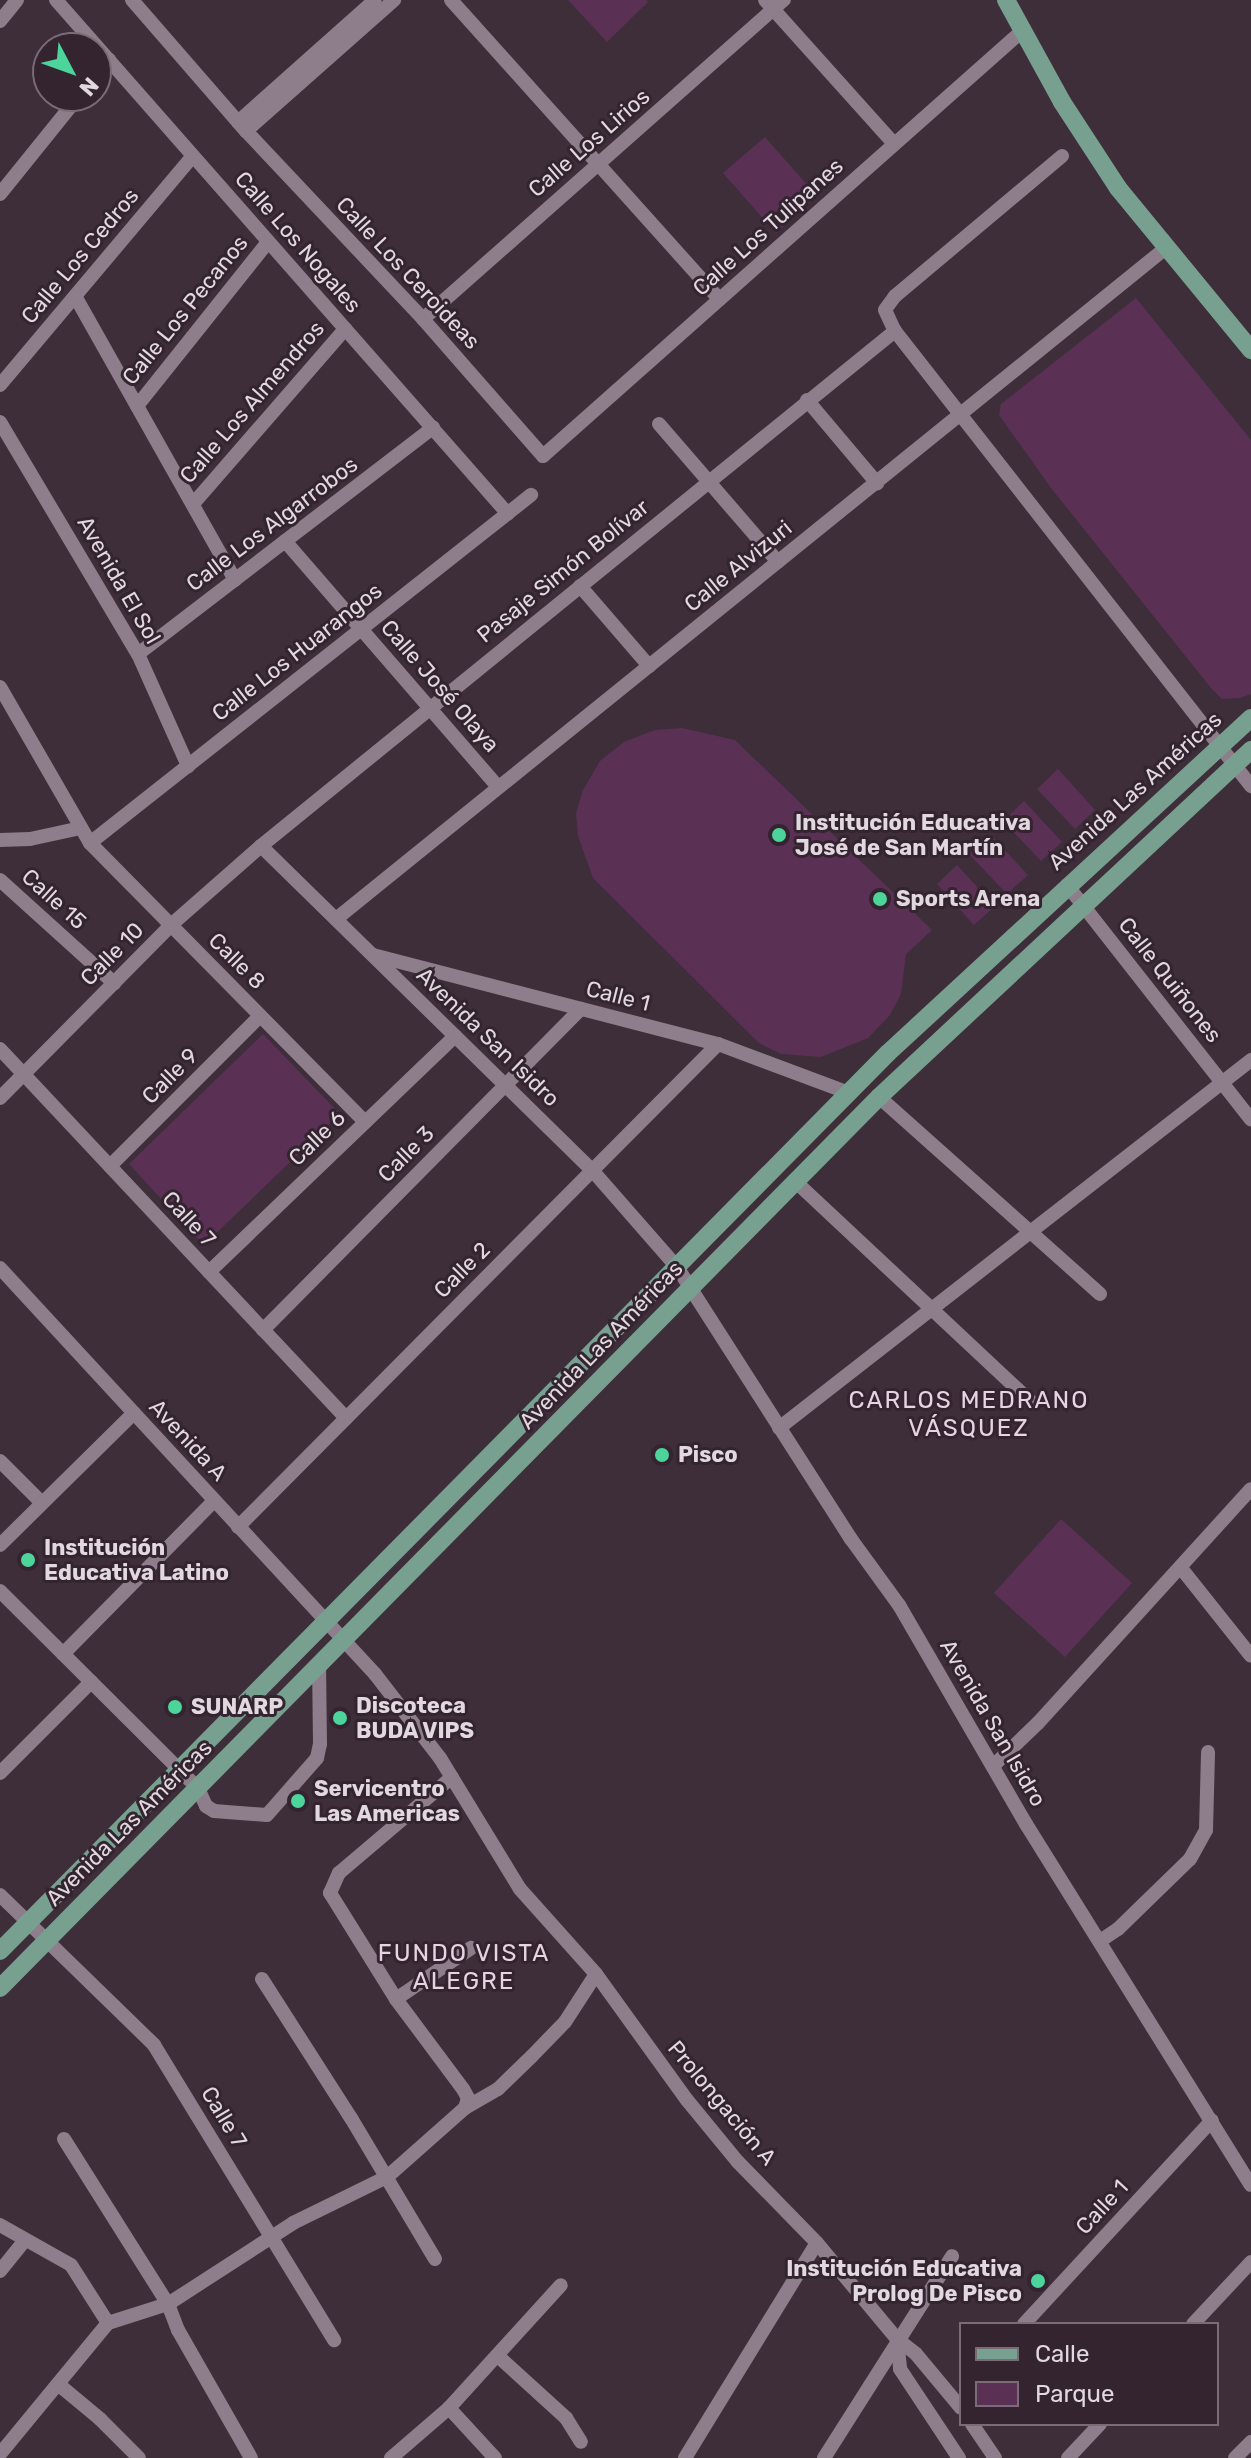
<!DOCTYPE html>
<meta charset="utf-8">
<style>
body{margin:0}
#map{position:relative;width:1251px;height:2458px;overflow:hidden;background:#3d2e3a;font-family:Rubik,sans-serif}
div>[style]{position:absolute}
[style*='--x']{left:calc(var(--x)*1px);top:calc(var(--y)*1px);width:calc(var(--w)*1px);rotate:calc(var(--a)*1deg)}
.green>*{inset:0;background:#5a3154}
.minor>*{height:14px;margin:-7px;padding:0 7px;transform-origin:7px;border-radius:7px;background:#8e7d8b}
.major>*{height:18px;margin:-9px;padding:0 9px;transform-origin:9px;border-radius:9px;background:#78a090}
.dots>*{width:22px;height:22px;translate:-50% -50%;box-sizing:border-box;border:4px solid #332430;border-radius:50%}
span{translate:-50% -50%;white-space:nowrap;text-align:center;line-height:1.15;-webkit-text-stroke:6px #332430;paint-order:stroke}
.street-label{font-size:22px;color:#e2d9e0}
.poi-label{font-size:22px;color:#e2d9e0;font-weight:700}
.left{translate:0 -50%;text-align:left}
.right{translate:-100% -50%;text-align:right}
.neighbourhood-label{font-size:24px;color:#e7d4e3;letter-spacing:2px}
.legend{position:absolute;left:959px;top:2322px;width:260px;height:104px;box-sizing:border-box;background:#332430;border:2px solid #796c76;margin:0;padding:10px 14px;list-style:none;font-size:24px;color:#e2d9e0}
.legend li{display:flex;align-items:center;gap:16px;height:40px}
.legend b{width:40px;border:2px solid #796c76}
.north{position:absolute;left:32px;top:32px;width:80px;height:80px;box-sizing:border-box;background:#332430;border:2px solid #796c76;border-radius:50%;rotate:131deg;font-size:22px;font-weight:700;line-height:32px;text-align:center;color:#e2d9e0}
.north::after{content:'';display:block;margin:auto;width:28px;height:36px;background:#4cd49b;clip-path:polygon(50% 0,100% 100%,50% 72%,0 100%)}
</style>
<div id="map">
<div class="green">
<div style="clip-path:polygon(568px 0,646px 0,648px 2px,607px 42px)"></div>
<div style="clip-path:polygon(765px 137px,817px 196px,776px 233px,723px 173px)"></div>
<div style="clip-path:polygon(1136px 298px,1251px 440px,1251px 694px,1240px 698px,1222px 699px,1211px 688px,1051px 488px,999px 415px,1001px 404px)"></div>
<div style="clip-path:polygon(682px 728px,735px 740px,932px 930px,906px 954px,901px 994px,890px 1015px,868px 1038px,821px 1057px,781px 1054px,759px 1043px,593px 878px,578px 836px,576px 813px,583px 790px,600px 761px,624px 742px,655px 730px)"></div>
<div style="clip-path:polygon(1058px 769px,1095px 810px,1075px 829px,1037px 789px)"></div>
<div style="clip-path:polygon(1024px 801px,1062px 842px,1041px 861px,1003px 821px)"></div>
<div style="clip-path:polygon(990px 834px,1028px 875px,1007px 894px,969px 854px)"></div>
<div style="clip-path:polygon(957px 865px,995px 906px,974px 925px,937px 884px)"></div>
<div style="clip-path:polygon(263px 1034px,340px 1114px,204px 1245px,129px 1164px)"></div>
<div style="clip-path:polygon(1061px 1519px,1132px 1583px,1065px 1657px,994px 1593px)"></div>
</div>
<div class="minor">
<div style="--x:56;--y:0;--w:684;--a:48.67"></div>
<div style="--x:132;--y:0;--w:174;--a:49"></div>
<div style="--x:246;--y:131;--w:258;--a:46.7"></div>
<div style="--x:423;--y:319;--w:182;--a:48.8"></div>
<div style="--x:543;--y:456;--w:640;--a:-41.58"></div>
<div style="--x:451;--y:0;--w:402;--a:48.1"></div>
<div style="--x:765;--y:0;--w:193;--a:48.1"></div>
<div style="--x:0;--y:21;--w:27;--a:-51"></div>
<div style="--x:96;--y:76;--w:21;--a:-51"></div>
<div style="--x:238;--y:122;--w:183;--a:-41.7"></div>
<div style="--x:246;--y:131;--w:198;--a:-41.5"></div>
<div style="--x:1062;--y:156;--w:218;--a:140"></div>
<div style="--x:895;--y:296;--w:17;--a:126"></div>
<div style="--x:885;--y:310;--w:23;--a:65"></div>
<div style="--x:895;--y:331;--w:578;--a:51.96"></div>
<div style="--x:0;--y:194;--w:126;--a:-51.1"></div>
<div style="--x:75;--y:296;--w:326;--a:60.6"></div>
<div style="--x:423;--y:319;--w:482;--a:-41.5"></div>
<div style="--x:0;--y:385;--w:299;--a:-49.9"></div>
<div style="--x:807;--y:400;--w:109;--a:49.9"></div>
<div style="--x:137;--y:406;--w:210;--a:-51.4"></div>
<div style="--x:0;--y:422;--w:270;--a:59.3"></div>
<div style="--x:138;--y:654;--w:123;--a:65.9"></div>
<div style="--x:659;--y:424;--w:182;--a:49.2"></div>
<div style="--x:193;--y:504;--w:232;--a:-49"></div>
<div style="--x:285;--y:541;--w:325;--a:49.1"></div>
<div style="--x:580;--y:586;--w:106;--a:49.2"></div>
<div style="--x:138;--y:654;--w:372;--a:-37.5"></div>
<div style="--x:0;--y:687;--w:180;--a:60"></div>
<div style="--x:90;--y:843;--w:392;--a:45.4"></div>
<div style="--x:0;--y:840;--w:30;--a:-2"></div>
<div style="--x:30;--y:839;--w:52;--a:-12.2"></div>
<div style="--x:90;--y:843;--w:562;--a:-38.28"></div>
<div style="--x:261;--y:846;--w:463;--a:44.4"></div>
<div style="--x:592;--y:1170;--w:129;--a:48.8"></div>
<div style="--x:677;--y:1267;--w:323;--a:57.4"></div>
<div style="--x:851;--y:1539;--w:82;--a:54"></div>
<div style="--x:899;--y:1605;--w:253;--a:59.9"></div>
<div style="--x:1026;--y:1824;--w:425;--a:58.1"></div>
<div style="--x:0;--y:880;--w:154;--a:42.1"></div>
<div style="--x:1067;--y:885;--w:298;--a:51.9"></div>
<div style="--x:336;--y:919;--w:1069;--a:-38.96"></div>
<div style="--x:373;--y:955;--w:356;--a:14.5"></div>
<div style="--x:718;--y:1044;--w:140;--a:20.5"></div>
<div style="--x:0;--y:1049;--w:506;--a:46.84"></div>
<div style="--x:879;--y:1097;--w:296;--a:41.7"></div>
<div style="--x:0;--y:1098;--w:243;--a:-45.3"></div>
<div style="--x:171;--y:925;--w:120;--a:-41.3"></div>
<div style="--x:261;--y:846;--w:817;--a:-39.09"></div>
<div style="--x:110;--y:1166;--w:212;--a:-45"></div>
<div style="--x:796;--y:1182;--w:323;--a:43.1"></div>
<div style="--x:0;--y:1268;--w:553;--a:47.27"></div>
<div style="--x:375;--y:1674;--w:106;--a:52.3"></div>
<div style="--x:440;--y:1758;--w:153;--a:58.6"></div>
<div style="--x:520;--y:1889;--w:114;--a:48.2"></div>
<div style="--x:596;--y:1974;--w:155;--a:54.2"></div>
<div style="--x:687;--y:2100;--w:80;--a:50.6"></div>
<div style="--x:738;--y:2162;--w:113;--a:45.7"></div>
<div style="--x:817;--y:2243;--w:125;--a:50.2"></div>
<div style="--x:897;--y:2339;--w:24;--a:38"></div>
<div style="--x:916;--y:2354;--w:70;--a:50.2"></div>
<div style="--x:209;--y:1272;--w:341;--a:-43.8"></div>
<div style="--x:263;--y:1330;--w:452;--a:-45.3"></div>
<div style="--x:779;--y:1428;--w:599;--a:-37.94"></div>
<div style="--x:0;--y:1461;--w:59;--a:45"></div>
<div style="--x:238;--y:1527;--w:681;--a:-45.18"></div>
<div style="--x:0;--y:1545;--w:188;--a:-44.6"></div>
<div style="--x:1181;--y:1568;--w:112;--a:51.5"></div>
<div style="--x:0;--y:1591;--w:279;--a:44.9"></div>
<div style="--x:198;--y:1788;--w:20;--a:66"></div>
<div style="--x:206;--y:1806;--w:9;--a:32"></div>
<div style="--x:214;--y:1811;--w:53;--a:4.3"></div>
<div style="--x:267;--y:1815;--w:76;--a:-48.7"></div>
<div style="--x:317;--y:1758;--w:14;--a:-78"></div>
<div style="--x:320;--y:1744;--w:79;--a:-90.7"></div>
<div style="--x:63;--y:1654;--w:215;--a:-45.4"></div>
<div style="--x:993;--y:1766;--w:62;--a:-43.7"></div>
<div style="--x:1038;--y:1723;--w:316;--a:-47.7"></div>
<div style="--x:0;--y:1773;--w:129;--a:-45"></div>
<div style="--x:0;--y:1895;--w:215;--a:44.2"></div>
<div style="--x:154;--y:2045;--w:346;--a:58.6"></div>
<div style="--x:1100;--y:1941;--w:22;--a:-34"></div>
<div style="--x:1118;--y:1929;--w:100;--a:-44.2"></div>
<div style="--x:1190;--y:1859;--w:33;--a:-61"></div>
<div style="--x:1206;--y:1830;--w:78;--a:-88.5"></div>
<div style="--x:262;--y:1979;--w:165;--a:57.4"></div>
<div style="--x:351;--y:2118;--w:164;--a:59.2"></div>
<div style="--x:396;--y:1999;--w:91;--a:-34.2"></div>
<div style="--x:465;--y:2108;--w:38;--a:-30"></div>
<div style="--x:498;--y:2089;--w:47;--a:-44.1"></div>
<div style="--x:532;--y:2056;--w:47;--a:-45.9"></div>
<div style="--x:565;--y:2022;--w:57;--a:-57.1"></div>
<div style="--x:64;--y:2139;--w:195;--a:57.8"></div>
<div style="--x:168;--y:2304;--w:28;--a:69"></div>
<div style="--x:178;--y:2330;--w:147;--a:60.3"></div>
<div style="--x:0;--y:2225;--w:81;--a:29.4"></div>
<div style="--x:71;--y:2265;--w:69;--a:57.5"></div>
<div style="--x:0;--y:2271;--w:40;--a:-51"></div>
<div style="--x:1024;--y:2324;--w:277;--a:-47.3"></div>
<div style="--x:1193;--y:2324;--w:85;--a:-46.9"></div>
<div style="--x:897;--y:2339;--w:30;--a:84"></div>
<div style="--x:900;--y:2369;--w:107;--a:56.5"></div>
<div style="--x:499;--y:2357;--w:91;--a:42.3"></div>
<div style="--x:566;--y:2418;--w:28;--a:58"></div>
<div style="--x:58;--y:2384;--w:55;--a:39.8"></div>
<div style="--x:100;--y:2419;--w:55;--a:45"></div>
<div style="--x:449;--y:2408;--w:68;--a:47.4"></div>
<div style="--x:972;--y:2424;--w:41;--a:55.9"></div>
<div style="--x:0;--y:2454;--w:170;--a:-50.5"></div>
<div style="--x:108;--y:2323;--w:63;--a:-17.6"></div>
<div style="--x:168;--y:2304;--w:149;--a:-32.9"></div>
<div style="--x:293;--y:2223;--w:105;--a:-26.1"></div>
<div style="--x:387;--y:2177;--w:104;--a:-41.5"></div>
<div style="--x:465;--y:2108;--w:10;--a:-73"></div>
<div style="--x:468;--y:2098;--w:10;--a:-119"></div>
<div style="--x:463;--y:2089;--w:112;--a:-126.7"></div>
<div style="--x:396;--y:1999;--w:125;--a:-121.9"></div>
<div style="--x:330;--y:1893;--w:22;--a:-66"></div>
<div style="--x:339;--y:1873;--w:148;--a:-40.3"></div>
<div style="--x:391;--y:2458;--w:77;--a:-40.8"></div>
<div style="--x:449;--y:2408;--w:166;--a:-47.7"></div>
<div style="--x:685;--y:2458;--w:252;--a:-58.5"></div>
<div style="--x:824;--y:2458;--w:239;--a:-57.6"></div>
<div style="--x:1068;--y:2458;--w:47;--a:-46.7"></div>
<div style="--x:1235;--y:2458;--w:23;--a:-45"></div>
</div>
<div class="major">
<div style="--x:1006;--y:0;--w:116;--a:61.2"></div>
<div style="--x:1062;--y:102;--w:103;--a:56.9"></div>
<div style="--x:1118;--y:188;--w:210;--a:50.6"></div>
<div style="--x:0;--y:1951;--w:1263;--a:-45.32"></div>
<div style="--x:888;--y:1053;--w:494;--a:-42.7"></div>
<div style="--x:0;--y:1988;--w:1252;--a:-45.39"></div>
<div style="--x:879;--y:1097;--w:509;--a:-43.01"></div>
</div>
<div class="dots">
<div style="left:779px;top:835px;background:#4cd49b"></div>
<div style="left:880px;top:899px;background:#4cd49b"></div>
<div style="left:662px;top:1455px;background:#4cd49b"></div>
<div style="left:28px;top:1560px;background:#4cd49b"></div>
<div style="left:175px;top:1707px;background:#4cd49b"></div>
<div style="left:340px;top:1718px;background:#4cd49b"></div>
<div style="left:298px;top:1801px;background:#4cd49b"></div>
<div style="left:1038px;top:2281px;background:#4cd49b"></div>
</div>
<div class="street-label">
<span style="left:589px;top:143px;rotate:-41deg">Calle Los Lirios</span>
<span style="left:768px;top:227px;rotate:-42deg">Calle Los Tulipanes</span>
<span style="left:298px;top:242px;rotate:49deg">Calle Los Nogales</span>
<span style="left:80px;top:256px;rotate:-50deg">Calle Los Cedros</span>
<span style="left:408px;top:273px;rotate:47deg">Calle Los Ceroideas</span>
<span style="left:185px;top:310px;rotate:-51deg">Calle Los Pecanos</span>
<span style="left:252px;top:402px;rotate:-49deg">Calle Los Almendros</span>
<span style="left:272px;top:524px;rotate:-37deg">Calle Los Algarrobos</span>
<span style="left:738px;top:566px;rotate:-39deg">Calle Alvizuri</span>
<span style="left:563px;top:571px;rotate:-39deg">Pasaje Simón Bolívar</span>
<span style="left:119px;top:580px;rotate:60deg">Avenida El Sol</span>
<span style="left:297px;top:652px;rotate:-38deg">Calle Los Huarangos</span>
<span style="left:440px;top:686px;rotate:49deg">Calle José Olaya</span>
<span style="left:1135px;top:791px;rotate:-42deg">Avenida Las Américas</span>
<span style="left:54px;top:899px;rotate:42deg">Calle 15</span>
<span style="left:112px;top:954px;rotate:-45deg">Calle 10</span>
<span style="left:237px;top:961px;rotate:45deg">Calle 8</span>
<span style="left:1170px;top:980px;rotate:52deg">Calle Quiñones</span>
<span style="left:618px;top:996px;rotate:14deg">Calle 1</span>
<span style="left:488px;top:1037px;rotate:44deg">Avenida San Isidro</span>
<span style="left:170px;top:1076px;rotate:-45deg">Calle 9</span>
<span style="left:317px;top:1138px;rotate:-44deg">Calle 6</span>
<span style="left:406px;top:1154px;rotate:-45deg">Calle 3</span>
<span style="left:189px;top:1219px;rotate:47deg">Calle 7</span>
<span style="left:462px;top:1270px;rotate:-45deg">Calle 2</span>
<span style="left:601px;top:1345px;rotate:-46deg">Avenida Las Américas</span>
<span style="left:188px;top:1440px;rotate:47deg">Avenida A</span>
<span style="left:993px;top:1723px;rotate:60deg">Avenida San Isidro</span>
<span style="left:129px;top:1823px;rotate:-45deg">Avenida Las Américas</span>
<span style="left:722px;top:2103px;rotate:50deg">Prolongación A</span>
<span style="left:224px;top:2117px;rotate:59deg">Calle 7</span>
<span style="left:1102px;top:2207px;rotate:-47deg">Calle 1</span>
</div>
<div class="poi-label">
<span class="left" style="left:795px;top:835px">Institución Educativa<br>José de San Martín</span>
<span class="left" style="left:896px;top:899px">Sports Arena</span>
<span class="left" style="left:678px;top:1455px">Pisco</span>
<span class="left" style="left:44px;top:1560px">Institución<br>Educativa Latino</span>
<span class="left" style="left:356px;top:1718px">Discoteca<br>BUDA VIPS</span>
<span class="left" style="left:191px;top:1707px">SUNARP</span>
<span class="left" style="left:314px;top:1801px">Servicentro<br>Las Americas</span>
<span class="right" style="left:1022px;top:2281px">Institución Educativa<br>Prolog De Pisco</span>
</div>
<div class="neighbourhood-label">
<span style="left:969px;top:1415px">CARLOS MEDRANO<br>VÁSQUEZ</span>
<span style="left:464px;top:1968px">FUNDO VISTA<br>ALEGRE</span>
</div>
<ul class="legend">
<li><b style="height:10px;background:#78a090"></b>Calle</li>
<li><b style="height:22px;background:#5a3154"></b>Parque</li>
</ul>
<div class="north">N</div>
</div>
